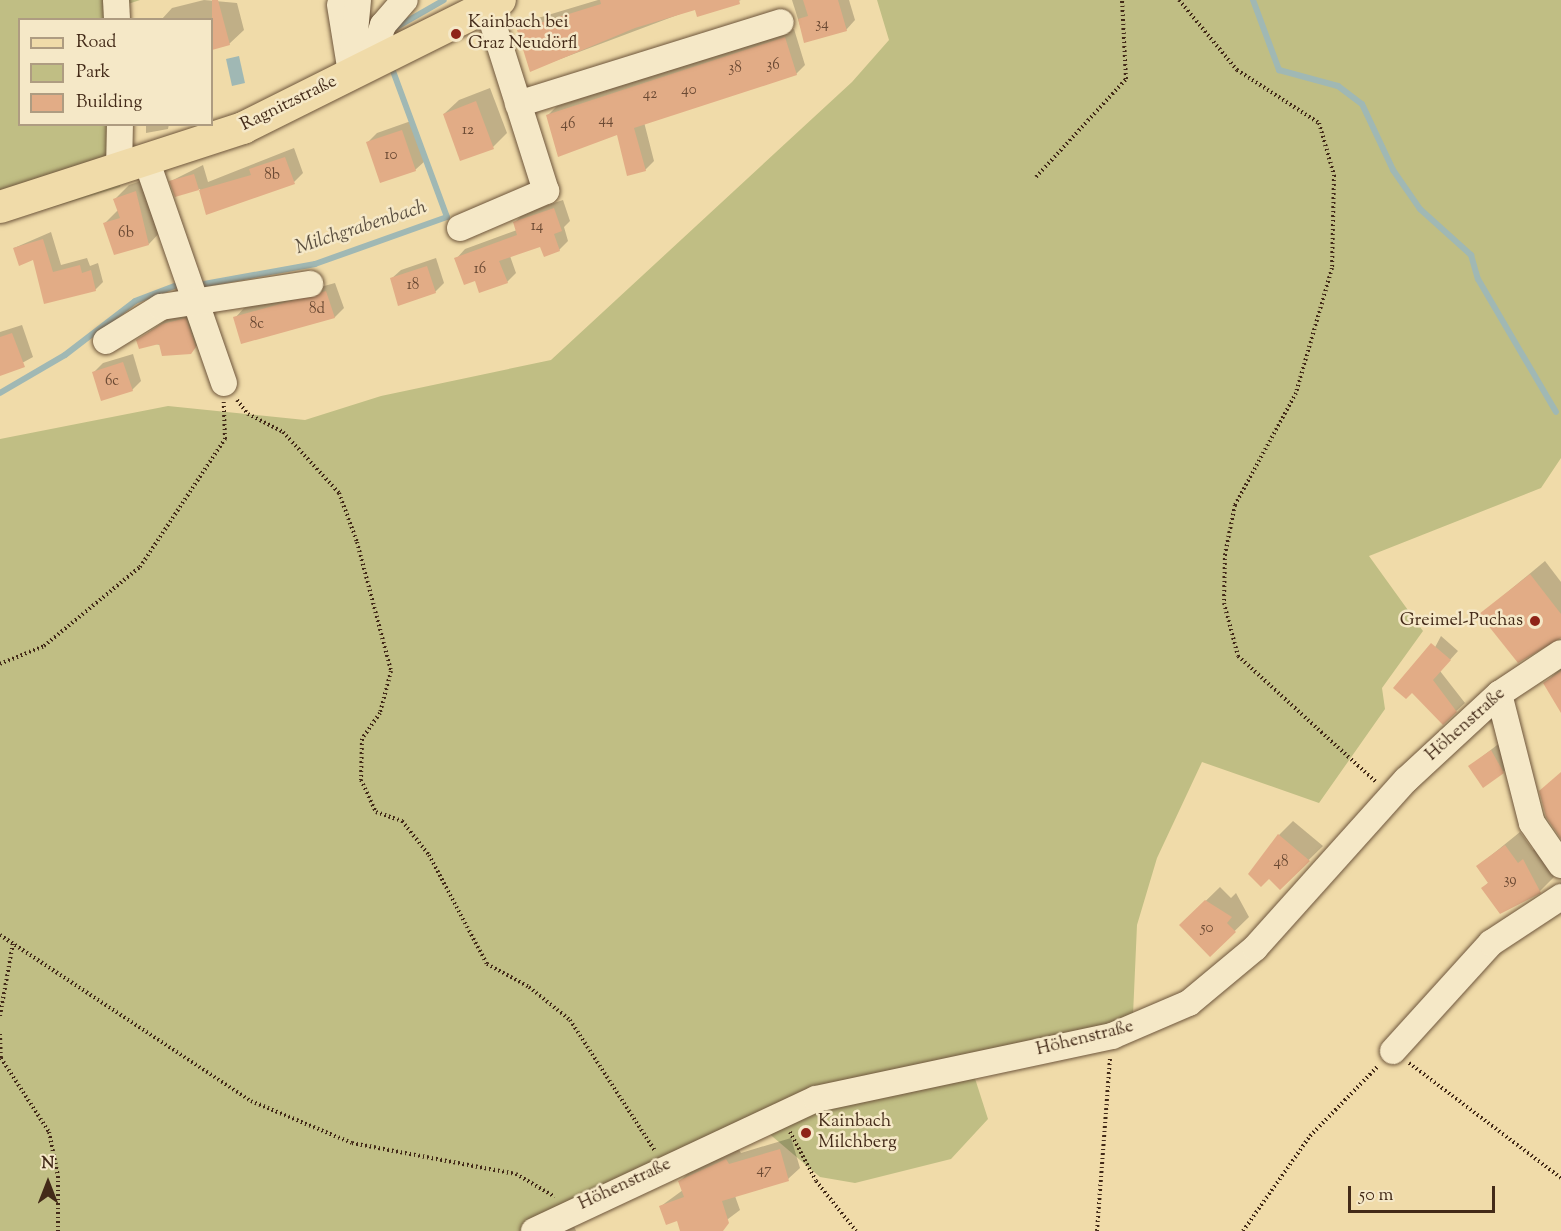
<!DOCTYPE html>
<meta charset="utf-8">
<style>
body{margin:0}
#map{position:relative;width:1561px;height:1231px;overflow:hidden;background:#f0dba9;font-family:"Sorts Mill Goudy",serif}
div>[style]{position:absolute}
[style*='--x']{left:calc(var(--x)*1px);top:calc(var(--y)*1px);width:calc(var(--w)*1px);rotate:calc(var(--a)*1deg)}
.green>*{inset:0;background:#c0be84}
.water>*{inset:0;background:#a0b8b4}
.shadow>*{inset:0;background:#0003}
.stream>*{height:6px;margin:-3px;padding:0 3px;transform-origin:3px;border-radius:3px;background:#a0b8b4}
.building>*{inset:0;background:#e2ac86}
.path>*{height:4px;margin-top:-2px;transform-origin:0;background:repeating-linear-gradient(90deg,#432a18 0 1.5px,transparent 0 4.5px)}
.roads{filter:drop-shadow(0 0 2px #6e563c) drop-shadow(0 0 2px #6e563c)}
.minor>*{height:26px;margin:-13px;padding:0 13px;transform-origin:13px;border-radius:13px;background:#f5e8c7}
.major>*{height:32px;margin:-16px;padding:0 16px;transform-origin:16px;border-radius:16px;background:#f0dba9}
.dots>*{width:16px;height:16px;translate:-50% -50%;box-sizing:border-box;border:3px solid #f5e8c7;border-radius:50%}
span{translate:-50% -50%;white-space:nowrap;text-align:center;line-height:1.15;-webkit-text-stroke:5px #f5e8c7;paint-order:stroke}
.number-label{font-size:15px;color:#6b4a34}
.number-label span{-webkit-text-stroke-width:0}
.poi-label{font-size:18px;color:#432a18}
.left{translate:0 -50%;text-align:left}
.right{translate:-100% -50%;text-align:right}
.street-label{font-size:18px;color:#432a18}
.water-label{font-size:20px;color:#5a4e3f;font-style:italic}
.legend{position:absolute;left:18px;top:18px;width:195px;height:108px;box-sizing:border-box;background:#f5e8c7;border:2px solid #ae9c81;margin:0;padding:8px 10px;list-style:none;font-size:18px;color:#432a18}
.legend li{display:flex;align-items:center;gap:12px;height:30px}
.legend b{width:30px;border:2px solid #ae9c81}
.north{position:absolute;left:18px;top:1153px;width:60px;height:60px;-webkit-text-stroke:4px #f5e8c7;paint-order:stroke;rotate:0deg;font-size:16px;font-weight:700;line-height:24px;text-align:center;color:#432a18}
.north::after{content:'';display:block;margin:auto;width:21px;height:27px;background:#432a18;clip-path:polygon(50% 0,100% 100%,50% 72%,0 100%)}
.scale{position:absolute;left:1348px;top:1186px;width:147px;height:27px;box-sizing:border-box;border:3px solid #432a18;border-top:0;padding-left:8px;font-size:18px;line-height:21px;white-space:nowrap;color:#432a18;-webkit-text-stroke:4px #f5e8c7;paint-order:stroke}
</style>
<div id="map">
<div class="green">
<div style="clip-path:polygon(0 0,140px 0,125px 5px,125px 19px,20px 20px,20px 124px,128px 125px,129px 144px,120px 187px,0 223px)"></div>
<div style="clip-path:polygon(877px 0,1561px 0,1561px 458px,1541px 488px,1369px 556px,1423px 631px,1382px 688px,1385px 709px,1319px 803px,1202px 762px,1157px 858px,1137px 925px,1132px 1038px,971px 1066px,988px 1119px,951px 1159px,855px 1183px,820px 1177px,766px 1131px,558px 1231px,0 1231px,0 439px,168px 406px,305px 420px,381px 396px,551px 360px,852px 82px,889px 40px)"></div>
</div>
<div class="water">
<div style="clip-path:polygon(239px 56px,245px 83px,232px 86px,226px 59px)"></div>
</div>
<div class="shadow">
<div style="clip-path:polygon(204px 0,237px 3px,244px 30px,229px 44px,212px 49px,212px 20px,161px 20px,172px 8px)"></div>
<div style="clip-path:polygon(598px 0,741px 0,698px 15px,696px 8px,531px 70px,519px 30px,528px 21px)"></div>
<div style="clip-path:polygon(792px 0,849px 0,855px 20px,846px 30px,805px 41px)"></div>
<div style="clip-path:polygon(794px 29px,805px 65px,796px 74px,644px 122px,654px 161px,645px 170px,618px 133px,548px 115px,557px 106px)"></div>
<div style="clip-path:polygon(490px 88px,507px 133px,493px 147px,444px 114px,459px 100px)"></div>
<div style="clip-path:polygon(411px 121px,425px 161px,415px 170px,368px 142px,377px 133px)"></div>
<div style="clip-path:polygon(146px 124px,169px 124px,168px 129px,146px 133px)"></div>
<div style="clip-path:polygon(294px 148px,303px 173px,294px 182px,207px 213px,200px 189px,176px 195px,171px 181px,203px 165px,208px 182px)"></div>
<div style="clip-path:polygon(150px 178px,163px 229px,149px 244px,105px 223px,119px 209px,115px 199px,129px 185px)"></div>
<div style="clip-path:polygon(563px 200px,570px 221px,564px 227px,568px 241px,559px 250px,541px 245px,510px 256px,516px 273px,507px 282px,476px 279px,456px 259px,465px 249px,517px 230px,514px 223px,524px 213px)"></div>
<div style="clip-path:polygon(51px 232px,61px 265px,87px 258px,90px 266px,98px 263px,103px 282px,95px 290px,45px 302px,34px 258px,14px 248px)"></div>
<div style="clip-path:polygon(436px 258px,444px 283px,435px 292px,391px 279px,401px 270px)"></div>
<div style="clip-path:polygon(335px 283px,344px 308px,335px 317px,242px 342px,235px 318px,244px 308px)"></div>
<div style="clip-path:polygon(195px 310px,200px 343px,190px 352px,138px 340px,173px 315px)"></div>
<div style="clip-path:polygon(22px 325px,33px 357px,0 375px,0 332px)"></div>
<div style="clip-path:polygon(133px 354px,141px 381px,132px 390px,94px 372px,103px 363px)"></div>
<div style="clip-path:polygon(1545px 561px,1561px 582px,1561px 637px,1481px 614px)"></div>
<div style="clip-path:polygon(1441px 636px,1458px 651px,1440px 671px,1465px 703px,1443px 723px,1412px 691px)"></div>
<div style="clip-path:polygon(1561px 668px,1561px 710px,1545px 683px)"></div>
<div style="clip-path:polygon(1501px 742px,1512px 763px,1503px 772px,1470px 766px)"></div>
<div style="clip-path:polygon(1293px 821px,1323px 846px,1280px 888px,1279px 835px)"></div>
<div style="clip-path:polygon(1520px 832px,1533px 850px,1538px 846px,1554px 877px,1540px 891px,1483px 888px,1489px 882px,1478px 866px)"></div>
<div style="clip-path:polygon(1220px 887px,1231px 898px,1236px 893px,1249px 917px,1210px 955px,1181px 925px)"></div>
<div style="clip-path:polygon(791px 1138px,800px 1168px,788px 1179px,735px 1196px,740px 1210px,712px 1231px,682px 1231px,678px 1220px,661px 1206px,683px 1190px,680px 1181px,692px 1169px,738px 1148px,741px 1153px)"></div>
<div style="clip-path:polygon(574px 1226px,576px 1231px,562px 1231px)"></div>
</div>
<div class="stream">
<div style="--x:1253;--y:0;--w:75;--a:69.6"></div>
<div style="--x:1279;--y:70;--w:61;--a:15.2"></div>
<div style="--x:1338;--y:86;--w:30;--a:37"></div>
<div style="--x:1362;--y:104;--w:73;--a:64.8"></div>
<div style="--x:1393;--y:170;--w:47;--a:55.3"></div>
<div style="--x:1420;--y:209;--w:69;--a:42"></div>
<div style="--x:1471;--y:255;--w:25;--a:74"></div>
<div style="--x:1478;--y:279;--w:154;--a:59.6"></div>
<div style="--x:395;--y:28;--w:56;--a:-29.7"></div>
<div style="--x:204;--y:284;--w:113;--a:-10.2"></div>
<div style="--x:315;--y:264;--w:140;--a:-19.6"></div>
<div style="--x:447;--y:217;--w:156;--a:-110.3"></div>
<div style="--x:0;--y:393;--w:75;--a:-30.3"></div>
<div style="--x:65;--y:355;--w:88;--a:-37.6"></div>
<div style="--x:135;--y:301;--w:45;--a:-20.9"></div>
</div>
<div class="building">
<div style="clip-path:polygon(212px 0,218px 0,230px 45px,212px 50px)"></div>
<div style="clip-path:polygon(600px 0,739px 0,740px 4px,697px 17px,695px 10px,635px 28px,530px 72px,517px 30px,601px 4px)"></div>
<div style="clip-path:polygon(803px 0,838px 0,847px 31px,804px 43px,798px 19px,808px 16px)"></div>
<div style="clip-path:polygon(785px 37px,797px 75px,634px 128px,646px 171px,627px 176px,617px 135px,558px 157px,546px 115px)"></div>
<div style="clip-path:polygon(476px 101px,494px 149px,460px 161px,443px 114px)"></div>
<div style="clip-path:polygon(402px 130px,416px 171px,380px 183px,366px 142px)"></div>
<div style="clip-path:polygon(285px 157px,295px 184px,206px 215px,199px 190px,251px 175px,249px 169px)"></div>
<div style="clip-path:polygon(194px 174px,199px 190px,175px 197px,169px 181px)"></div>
<div style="clip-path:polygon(136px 191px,149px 245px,114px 255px,103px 223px,120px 218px,113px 199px)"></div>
<div style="clip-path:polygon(554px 208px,562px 231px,554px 234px,560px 251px,544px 257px,540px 247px,499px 261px,508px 283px,479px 293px,475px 281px,464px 285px,454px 258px,517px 235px,513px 222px)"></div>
<div style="clip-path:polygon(43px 239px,53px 272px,80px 265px,82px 273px,91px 270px,96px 291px,44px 304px,33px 260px,19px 266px,13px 248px)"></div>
<div style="clip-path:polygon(427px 266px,436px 293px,398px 306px,390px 278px)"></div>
<div style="clip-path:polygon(326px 291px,335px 318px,241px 344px,233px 317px)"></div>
<div style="clip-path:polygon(186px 318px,196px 347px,191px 354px,162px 356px,159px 344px,139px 349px,136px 340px,162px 324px)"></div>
<div style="clip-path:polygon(12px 333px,25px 367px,0 376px,0 337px)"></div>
<div style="clip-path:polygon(123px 362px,133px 391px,101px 401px,92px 372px)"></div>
<div style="clip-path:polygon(1530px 574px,1561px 614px,1561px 638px,1518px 663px,1479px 614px)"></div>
<div style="clip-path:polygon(1431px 643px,1451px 660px,1433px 680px,1457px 712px,1443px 725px,1412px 693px,1406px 699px,1393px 688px)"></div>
<div style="clip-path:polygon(1561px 671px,1561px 713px,1543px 683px)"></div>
<div style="clip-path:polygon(1491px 750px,1504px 773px,1483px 788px,1468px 766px)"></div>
<div style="clip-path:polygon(1561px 772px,1561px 839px,1546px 817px,1539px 791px)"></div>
<div style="clip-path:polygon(1278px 834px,1310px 861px,1280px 890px,1269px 879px,1261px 887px,1248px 874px)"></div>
<div style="clip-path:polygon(1505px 845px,1518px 863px,1523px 859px,1541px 893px,1500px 914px,1481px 888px,1488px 883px,1476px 866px)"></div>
<div style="clip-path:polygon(1205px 900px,1232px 917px,1227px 923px,1236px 932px,1210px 957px,1179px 925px)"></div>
<div style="clip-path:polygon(780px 1149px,789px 1181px,722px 1201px,729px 1223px,723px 1231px,680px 1231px,677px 1221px,666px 1225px,659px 1206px,684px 1197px,678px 1181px,726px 1159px,729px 1164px)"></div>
</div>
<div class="path">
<div style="--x:1179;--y:0;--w:91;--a:50.4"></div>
<div style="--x:1237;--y:70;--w:98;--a:32.9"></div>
<div style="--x:1319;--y:123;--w:54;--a:73.9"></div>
<div style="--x:1334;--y:175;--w:93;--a:91.2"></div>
<div style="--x:1332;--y:268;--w:130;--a:106.1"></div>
<div style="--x:1296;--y:393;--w:128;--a:118.6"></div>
<div style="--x:1235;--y:505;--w:50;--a:101.5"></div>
<div style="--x:1225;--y:554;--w:49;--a:91.2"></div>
<div style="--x:1224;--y:603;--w:55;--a:75.2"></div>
<div style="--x:1238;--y:656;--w:187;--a:42.4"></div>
<div style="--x:1036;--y:177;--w:133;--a:-47.4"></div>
<div style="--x:1126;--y:79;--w:79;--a:-92.9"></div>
<div style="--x:237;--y:400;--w:18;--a:52"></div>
<div style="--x:248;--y:414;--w:39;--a:27"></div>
<div style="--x:283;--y:432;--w:83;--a:47.4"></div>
<div style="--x:339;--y:493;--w:52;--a:69.8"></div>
<div style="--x:357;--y:542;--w:133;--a:75.2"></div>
<div style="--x:391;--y:671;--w:43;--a:104.7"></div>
<div style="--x:380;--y:713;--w:32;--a:125"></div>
<div style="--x:362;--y:739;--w:41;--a:91.4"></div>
<div style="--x:361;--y:780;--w:35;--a:65"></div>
<div style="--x:376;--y:812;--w:28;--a:19"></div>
<div style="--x:402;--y:821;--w:43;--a:51.5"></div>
<div style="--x:429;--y:855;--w:123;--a:62"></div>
<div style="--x:487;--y:964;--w:48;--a:28.7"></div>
<div style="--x:529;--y:987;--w:53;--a:38.8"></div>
<div style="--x:570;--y:1020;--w:156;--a:57"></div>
<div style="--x:0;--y:664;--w:48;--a:-22.2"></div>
<div style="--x:44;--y:646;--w:124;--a:-39.5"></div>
<div style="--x:140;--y:567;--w:154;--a:-56.4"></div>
<div style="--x:225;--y:439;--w:37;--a:-92"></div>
<div style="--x:0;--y:935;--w:301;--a:33.5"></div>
<div style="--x:251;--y:1101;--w:109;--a:22.6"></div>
<div style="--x:352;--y:1143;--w:167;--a:10.7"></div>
<div style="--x:516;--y:1174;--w:45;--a:30.5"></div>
<div style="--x:0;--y:1016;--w:74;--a:-79.9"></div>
<div style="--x:0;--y:1034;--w:24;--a:88"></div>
<div style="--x:1;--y:1058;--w:88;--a:57"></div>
<div style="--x:49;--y:1132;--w:45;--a:78.4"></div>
<div style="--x:58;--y:1176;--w:55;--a:90"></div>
<div style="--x:1409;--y:1063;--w:191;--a:37.1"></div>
<div style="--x:790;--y:1132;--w:55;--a:62"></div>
<div style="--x:816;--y:1181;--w:64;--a:51.3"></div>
<div style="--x:1097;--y:1231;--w:173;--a:-85.7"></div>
<div style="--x:1243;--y:1231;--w:116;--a:-54.8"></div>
<div style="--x:1310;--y:1136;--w:98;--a:-45.8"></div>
</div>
<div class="roads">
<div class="minor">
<div style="--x:116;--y:0;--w:20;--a:87"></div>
<div style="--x:340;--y:5;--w:69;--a:80.8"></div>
<div style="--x:351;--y:73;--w:73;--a:-84.5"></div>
<div style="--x:370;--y:63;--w:40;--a:-71.1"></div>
<div style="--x:383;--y:25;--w:33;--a:-49"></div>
<div style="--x:518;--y:104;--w:275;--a:-17.3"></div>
<div style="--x:147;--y:162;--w:234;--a:70.8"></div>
<div style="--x:119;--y:170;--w:46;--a:-88.8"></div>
<div style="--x:460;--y:228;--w:94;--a:-23.3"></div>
<div style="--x:546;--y:191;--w:195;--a:-107.6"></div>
<div style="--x:106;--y:341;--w:65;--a:-31.7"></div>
<div style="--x:161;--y:307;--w:151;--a:-8.8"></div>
<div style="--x:1499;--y:694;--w:133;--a:75.7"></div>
<div style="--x:1532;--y:823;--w:51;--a:55.4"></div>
<div style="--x:1393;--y:1051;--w:146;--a:-47.8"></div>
<div style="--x:1491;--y:943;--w:84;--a:-33.3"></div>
<div style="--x:534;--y:1231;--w:311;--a:-25.1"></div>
<div style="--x:816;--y:1099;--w:303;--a:-12"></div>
<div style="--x:1112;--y:1036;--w:84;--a:-23.2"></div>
<div style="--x:1189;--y:1003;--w:86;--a:-39.8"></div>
<div style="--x:1255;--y:948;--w:226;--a:-48.1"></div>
<div style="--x:1406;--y:780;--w:127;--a:-42.8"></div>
<div style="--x:1499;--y:694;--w:74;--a:-33.5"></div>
</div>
<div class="major">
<div style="--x:0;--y:207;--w:256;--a:-18"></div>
<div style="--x:243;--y:128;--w:287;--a:-26.5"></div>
</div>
</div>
<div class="dots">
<div style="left:456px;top:34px;background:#8f2418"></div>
<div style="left:1535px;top:621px;background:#8f2418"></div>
<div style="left:806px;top:1133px;background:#8f2418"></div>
</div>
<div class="number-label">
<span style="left:822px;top:25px">34</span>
<span style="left:773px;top:66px">36</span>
<span style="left:735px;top:69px">38</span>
<span style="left:689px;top:91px">40</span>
<span style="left:650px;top:95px">42</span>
<span style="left:606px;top:121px">44</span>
<span style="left:568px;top:125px">46</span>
<span style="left:468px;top:131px">12</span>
<span style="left:391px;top:156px">10</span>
<span style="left:272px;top:176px">8b</span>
<span style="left:537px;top:227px">14</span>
<span style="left:126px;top:234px">6b</span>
<span style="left:480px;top:270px">16</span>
<span style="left:413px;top:286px">18</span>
<span style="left:317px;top:310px">8d</span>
<span style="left:257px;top:325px">8c</span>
<span style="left:112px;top:382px">6c</span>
<span style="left:1281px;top:863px">48</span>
<span style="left:1510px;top:881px">39</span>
<span style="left:1207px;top:929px">50</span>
<span style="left:764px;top:1171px">47</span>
</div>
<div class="poi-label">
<span class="left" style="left:468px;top:34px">Kainbach bei<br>Graz Neudörfl</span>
<span class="right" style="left:1523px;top:621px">Greimel-Puchas</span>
<span class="left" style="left:818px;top:1133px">Kainbach<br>Milchberg</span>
</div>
<div class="street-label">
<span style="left:289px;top:104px;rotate:-26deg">Ragnitzstraße</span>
<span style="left:1466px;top:725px;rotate:-42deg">Höhenstraße</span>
<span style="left:1085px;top:1039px;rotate:-14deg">Höhenstraße</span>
<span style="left:625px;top:1185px;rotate:-25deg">Höhenstraße</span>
</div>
<div class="water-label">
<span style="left:361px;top:228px;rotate:-18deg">Milchgrabenbach</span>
</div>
<ul class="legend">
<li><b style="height:8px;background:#f0dba9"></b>Road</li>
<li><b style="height:16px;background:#c0be84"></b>Park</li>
<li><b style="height:16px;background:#e2ac86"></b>Building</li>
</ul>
<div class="north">N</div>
<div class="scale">50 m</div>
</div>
